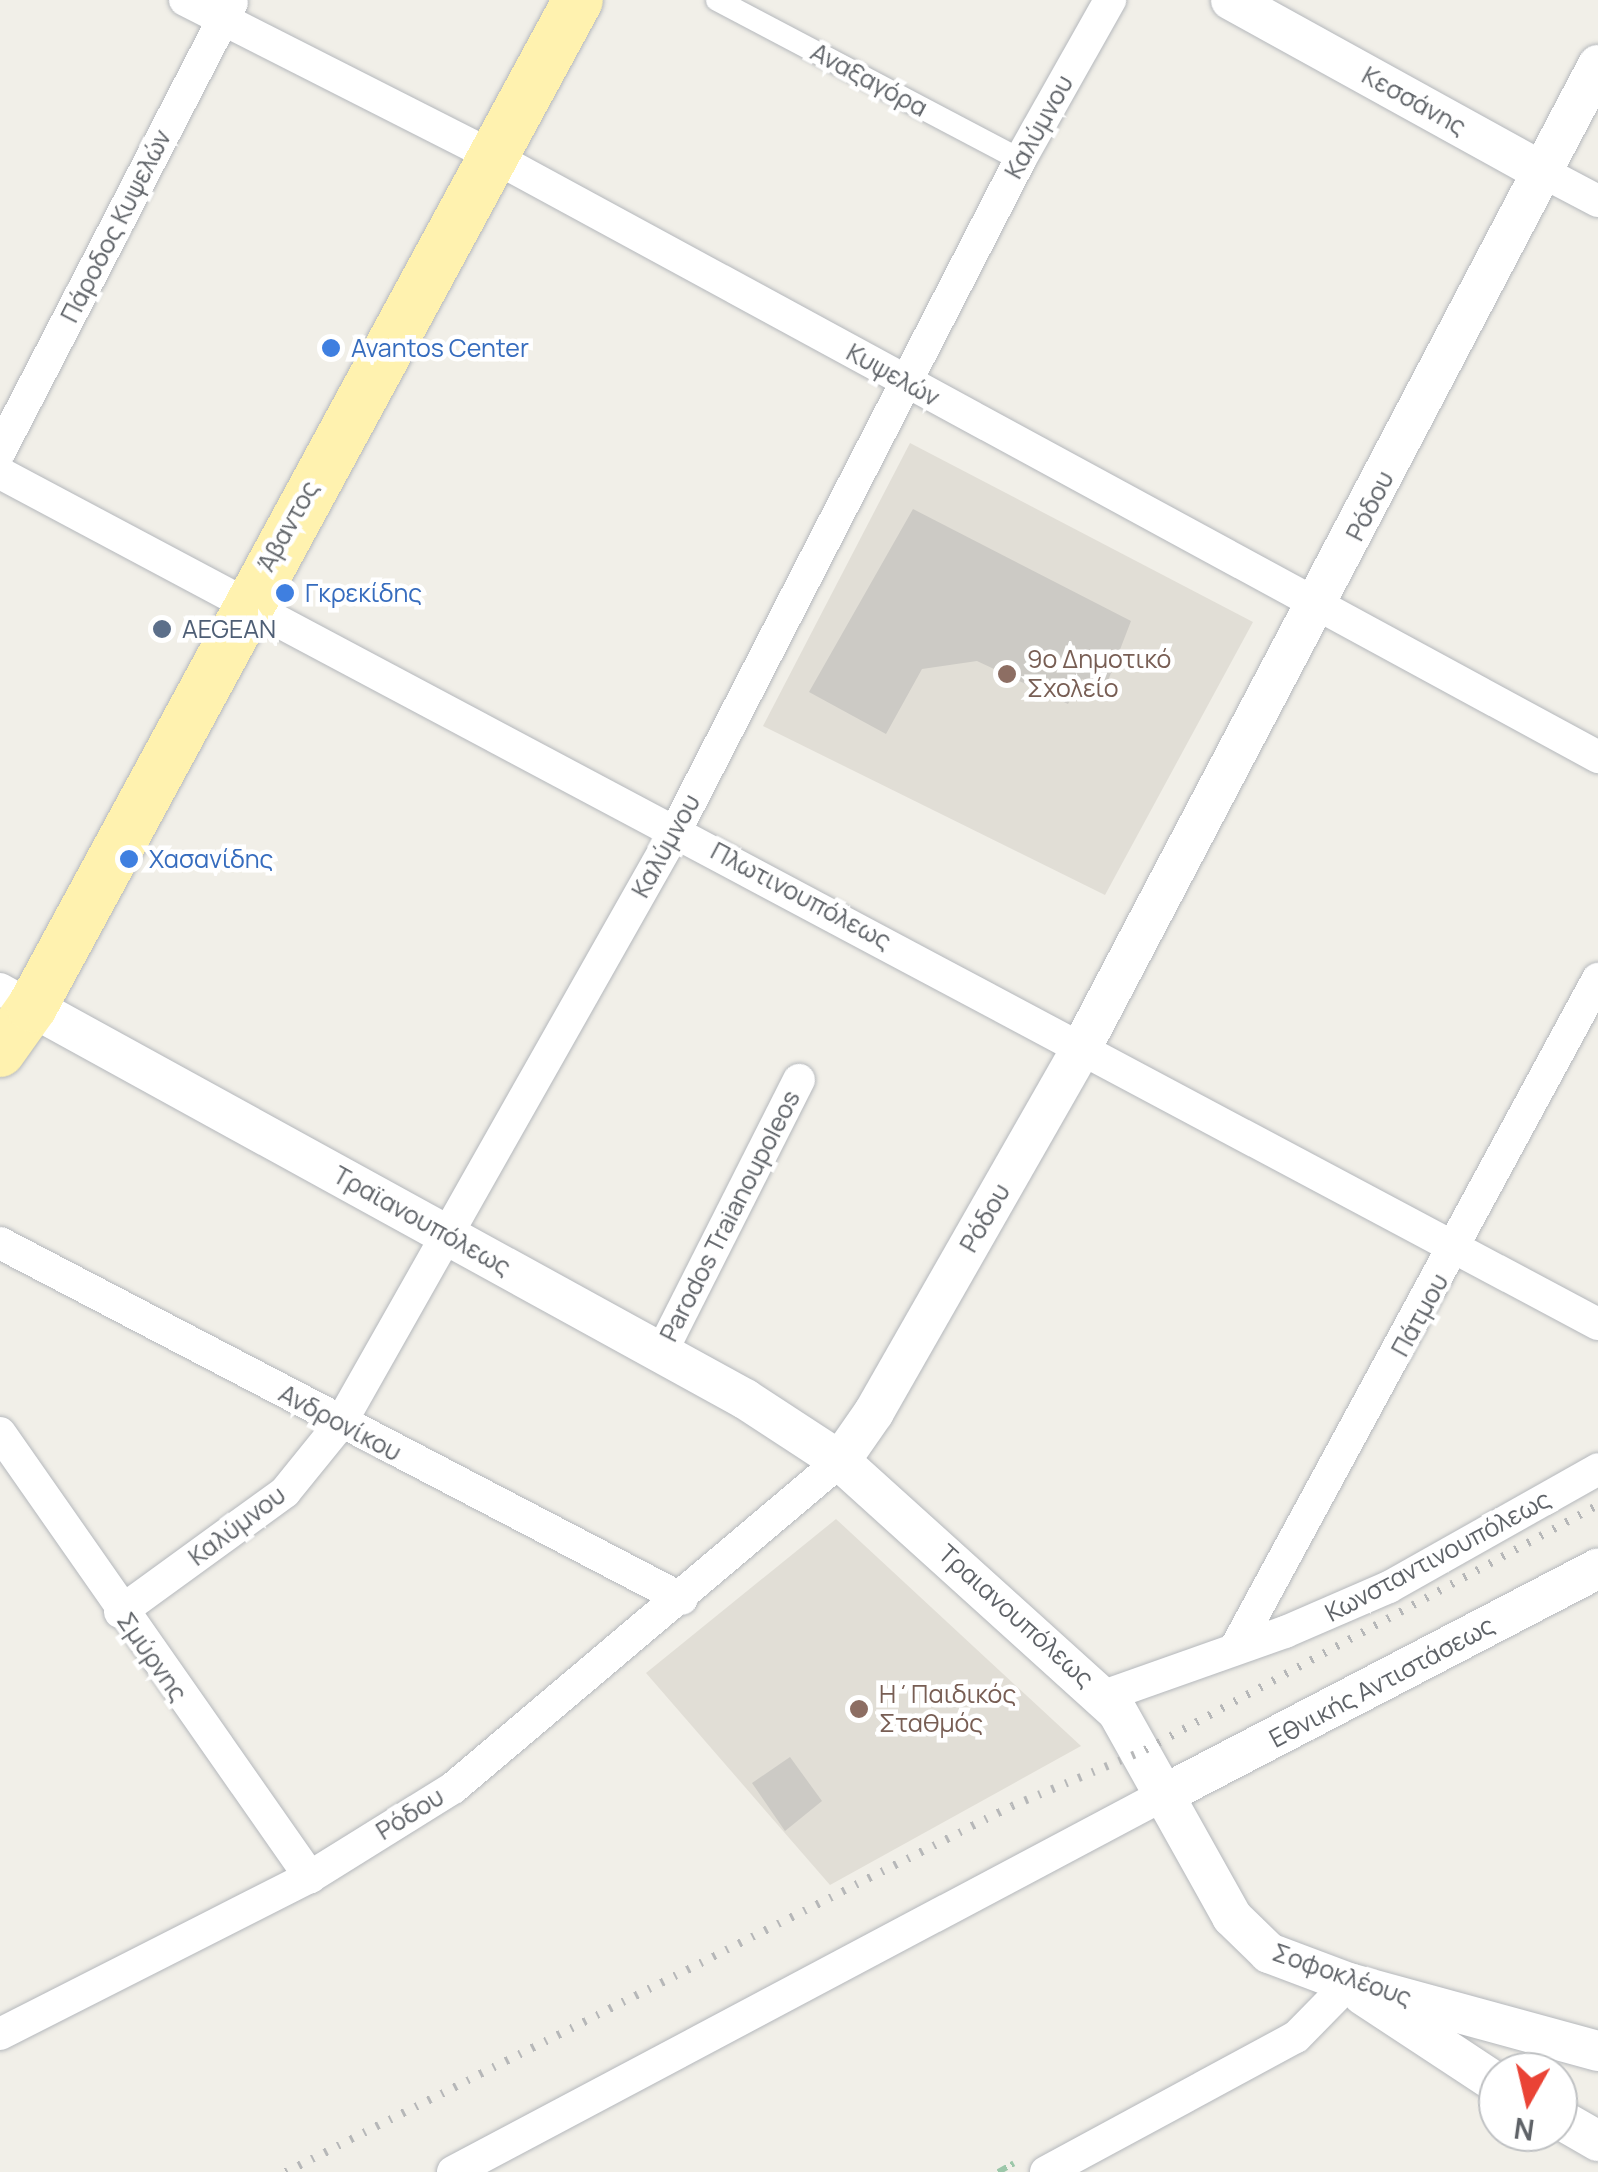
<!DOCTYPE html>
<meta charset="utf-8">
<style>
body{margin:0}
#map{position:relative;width:1598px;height:2172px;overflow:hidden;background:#f1efe8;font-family:Manrope,sans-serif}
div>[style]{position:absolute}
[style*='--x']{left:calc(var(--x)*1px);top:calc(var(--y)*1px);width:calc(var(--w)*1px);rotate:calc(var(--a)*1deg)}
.education>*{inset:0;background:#e1ded6}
.building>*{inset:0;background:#cccac5}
.path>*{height:6px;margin-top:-3px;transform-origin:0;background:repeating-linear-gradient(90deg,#9cc7a9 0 10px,transparent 0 15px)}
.roads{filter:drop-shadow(0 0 2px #b5b8bc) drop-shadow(0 0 2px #b5b8bc)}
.pedestrian>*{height:22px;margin:-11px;padding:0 11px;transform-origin:11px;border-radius:11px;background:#fff}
.minor>*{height:32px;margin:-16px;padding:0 16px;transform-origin:16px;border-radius:16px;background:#fff}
.tertiary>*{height:40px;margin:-20px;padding:0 20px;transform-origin:20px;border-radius:20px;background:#fff}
.primary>*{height:50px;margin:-25px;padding:0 25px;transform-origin:25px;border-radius:25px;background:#fff2af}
.rail>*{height:8px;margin-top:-4px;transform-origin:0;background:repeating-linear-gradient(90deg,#b6b7b8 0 2.5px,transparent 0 14.5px)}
.dots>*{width:28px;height:28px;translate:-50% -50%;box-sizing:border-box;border:5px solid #fff;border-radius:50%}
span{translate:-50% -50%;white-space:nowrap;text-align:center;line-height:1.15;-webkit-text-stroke:9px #fff;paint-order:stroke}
.street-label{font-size:25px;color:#5f6368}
.shop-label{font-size:25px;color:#366cbe}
.left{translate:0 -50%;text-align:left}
.service-label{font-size:25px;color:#4e5e75}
.education-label{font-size:25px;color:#785e54}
.north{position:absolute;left:1478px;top:2052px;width:100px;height:100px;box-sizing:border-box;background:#fff;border:2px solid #bfc1c3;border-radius:50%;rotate:188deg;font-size:28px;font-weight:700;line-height:40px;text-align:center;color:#5f6368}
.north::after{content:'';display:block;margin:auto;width:35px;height:45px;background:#ea4335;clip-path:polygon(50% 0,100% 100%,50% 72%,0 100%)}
</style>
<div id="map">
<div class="education">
<div style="clip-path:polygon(910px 443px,1253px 622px,1105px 895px,763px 726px)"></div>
<div style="clip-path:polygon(836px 1519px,1081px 1746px,830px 1885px,646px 1673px)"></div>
</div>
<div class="building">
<div style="clip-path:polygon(913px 509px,1131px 621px,1106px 686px,1082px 679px,1068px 704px,977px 661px,922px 669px,886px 734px,809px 692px)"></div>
<div style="clip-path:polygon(790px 1757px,822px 1801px,785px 1831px,752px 1783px)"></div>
</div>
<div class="path">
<div style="--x:998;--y:2172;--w:18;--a:-29"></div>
</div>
<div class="roads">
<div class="pedestrian">
<div style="--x:717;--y:0;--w:343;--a:27.8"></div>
</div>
<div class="minor">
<div style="--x:185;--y:0;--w:347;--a:26.9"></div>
<div style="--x:494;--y:157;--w:1257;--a:28.52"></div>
<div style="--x:1541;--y:171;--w:64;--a:27.8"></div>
<div style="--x:0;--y:451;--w:505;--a:-62.67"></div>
<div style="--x:0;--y:473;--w:1810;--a:28.04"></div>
<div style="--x:0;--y:989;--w:37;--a:29"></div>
<div style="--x:0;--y:1243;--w:769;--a:27.56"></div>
<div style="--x:661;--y:1353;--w:306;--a:-63.2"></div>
<div style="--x:0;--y:1433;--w:542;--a:55.08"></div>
<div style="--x:120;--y:1612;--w:204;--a:-36"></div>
<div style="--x:285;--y:1492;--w:87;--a:-51"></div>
<div style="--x:340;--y:1424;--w:682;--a:-60.51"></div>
<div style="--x:676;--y:830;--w:753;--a:-62.82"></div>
<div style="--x:1020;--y:160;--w:184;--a:-60.6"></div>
<div style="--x:1236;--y:1647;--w:760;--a:-61.55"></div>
<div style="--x:1104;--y:1696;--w:192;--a:-19.5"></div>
<div style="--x:1285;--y:1632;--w:113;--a:-23.4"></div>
<div style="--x:1389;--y:1587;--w:240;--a:-29.4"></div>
<div style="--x:0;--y:2034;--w:347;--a:-26.9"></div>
<div style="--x:310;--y:1877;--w:168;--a:-31.9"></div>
<div style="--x:453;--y:1788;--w:507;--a:-40.2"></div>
<div style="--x:453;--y:2172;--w:806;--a:-27.96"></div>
<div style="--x:1046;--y:2172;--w:284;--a:-28.4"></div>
<div style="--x:1296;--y:2037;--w:76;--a:-45.5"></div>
</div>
<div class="tertiary">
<div style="--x:1231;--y:0;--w:354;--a:28.9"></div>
<div style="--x:32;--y:1007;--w:814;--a:28.8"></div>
<div style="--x:745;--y:1399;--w:113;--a:33.1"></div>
<div style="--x:840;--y:1461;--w:373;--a:42.1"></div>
<div style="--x:1117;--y:1711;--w:236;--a:60.8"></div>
<div style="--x:1232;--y:1917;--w:52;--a:44.2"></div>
<div style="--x:1269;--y:1953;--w:85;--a:20.6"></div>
<div style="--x:1349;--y:1983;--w:258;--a:15.3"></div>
<div style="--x:840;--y:1461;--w:60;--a:-55.2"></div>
<div style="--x:874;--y:1412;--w:422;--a:-60.3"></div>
<div style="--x:1083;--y:1045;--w:1107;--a:-62.28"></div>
<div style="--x:1165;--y:1794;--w:488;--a:-27.5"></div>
<div style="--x:1363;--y:1995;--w:162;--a:33.4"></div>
<div style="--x:1558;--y:2118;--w:46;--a:29.9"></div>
</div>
<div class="primary">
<div style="--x:0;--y:1052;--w:55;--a:-54.6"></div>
<div style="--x:32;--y:1007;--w:1145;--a:-61.53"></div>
</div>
</div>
<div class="rail">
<div style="--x:286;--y:2172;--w:813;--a:-26.75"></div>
<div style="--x:1012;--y:1806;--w:144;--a:-22.8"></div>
<div style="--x:1145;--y:1750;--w:515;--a:-28.41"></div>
</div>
<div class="dots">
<div style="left:331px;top:348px;background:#3f7fe0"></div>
<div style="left:285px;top:593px;background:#3f7fe0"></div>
<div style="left:162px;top:629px;background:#5c6f8a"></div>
<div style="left:1007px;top:674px;background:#8d6e63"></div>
<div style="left:129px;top:859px;background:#3f7fe0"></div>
<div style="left:859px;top:1709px;background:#8d6e63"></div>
</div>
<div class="street-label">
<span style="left:869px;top:80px;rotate:28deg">Αναξαγόρα</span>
<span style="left:1414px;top:101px;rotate:29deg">Κεσσάνης</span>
<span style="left:1039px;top:127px;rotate:-61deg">Καλύμνου</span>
<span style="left:116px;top:226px;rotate:-63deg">Πάροδος Κυψελών</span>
<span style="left:893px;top:375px;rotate:29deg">Κυψελών</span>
<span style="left:1370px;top:506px;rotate:-63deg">Ρόδου</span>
<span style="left:288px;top:526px;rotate:-61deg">Άβαντος</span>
<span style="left:666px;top:846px;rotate:-61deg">Καλύμνου</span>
<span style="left:801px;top:896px;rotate:28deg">Πλωτινουπόλεως</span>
<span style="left:730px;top:1216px;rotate:-63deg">Parodos Traianoupoleos</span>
<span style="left:985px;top:1218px;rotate:-60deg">Ρόδου</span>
<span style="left:422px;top:1221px;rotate:29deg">Τραϊανουπόλεως</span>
<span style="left:1420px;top:1315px;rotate:-61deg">Πάτμου</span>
<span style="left:340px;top:1423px;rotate:28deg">Ανδρονίκου</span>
<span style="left:237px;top:1526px;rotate:-37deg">Καλύμνου</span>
<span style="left:1438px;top:1556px;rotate:-28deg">Κωνσταντινουπόλεως</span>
<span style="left:1016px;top:1616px;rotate:42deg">Τραιανουπόλεως</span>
<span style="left:152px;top:1657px;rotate:55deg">Σμύρνης</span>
<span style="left:1382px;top:1682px;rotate:-28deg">Εθνικής Αντιστάσεως</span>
<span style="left:410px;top:1814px;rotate:-32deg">Ρόδου</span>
<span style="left:1342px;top:1975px;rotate:19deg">Σοφοκλέους</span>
</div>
<div class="shop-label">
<span class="left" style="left:351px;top:348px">Avantos Center</span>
<span class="left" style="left:305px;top:593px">Γκρεκίδης</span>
<span class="left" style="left:149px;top:859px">Χασανίδης</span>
</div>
<div class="service-label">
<span class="left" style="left:182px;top:629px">AEGEAN</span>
</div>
<div class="education-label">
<span class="left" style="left:1027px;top:674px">9ο Δημοτικό<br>Σχολείο</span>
<span class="left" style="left:879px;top:1709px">Η΄Παιδικός<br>Σταθμός</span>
</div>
<div class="north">N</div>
</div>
